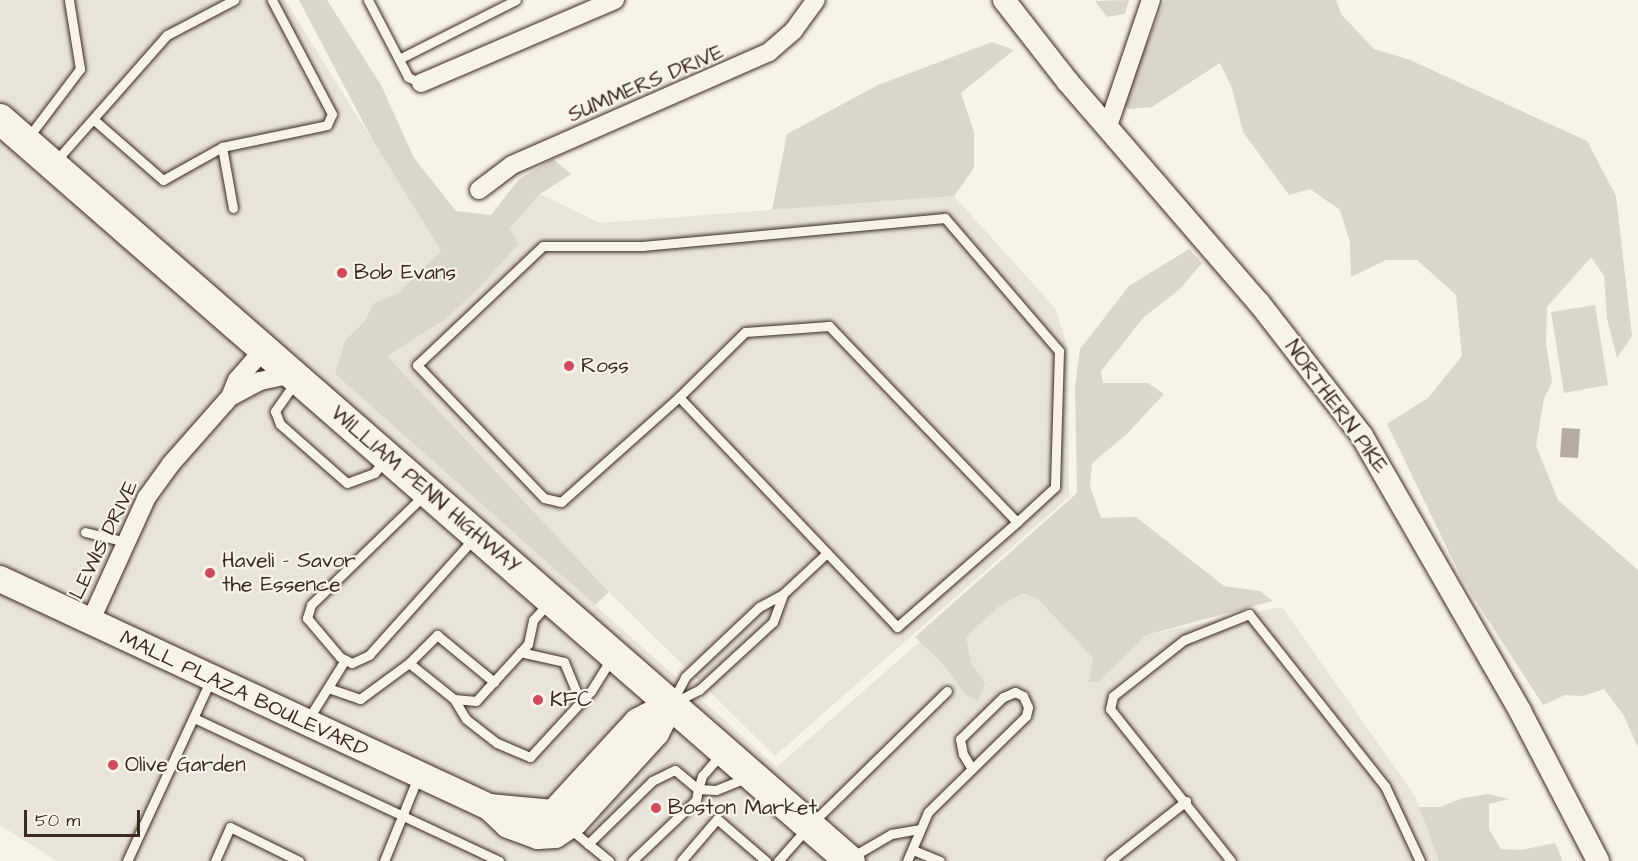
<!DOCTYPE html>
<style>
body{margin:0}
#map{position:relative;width:1638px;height:861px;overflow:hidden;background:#f7f3e8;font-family:"Architects Daughter",sans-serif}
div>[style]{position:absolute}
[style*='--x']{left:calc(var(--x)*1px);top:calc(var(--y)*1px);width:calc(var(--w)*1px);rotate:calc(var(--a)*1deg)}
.built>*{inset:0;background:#e9e4d9}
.green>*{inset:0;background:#dbd6cb}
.water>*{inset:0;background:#b4aca0}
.roads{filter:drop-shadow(0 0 2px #3b2a1e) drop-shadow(0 0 2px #3b2a1e)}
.service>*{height:9px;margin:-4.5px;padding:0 4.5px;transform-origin:4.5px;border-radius:4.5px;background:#f7f3e8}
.minor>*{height:18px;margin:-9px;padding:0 9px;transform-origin:9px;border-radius:9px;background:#f7f3e8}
.tertiary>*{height:22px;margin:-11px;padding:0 11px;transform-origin:11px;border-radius:11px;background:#f7f3e8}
.secondary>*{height:26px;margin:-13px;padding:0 13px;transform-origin:13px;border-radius:13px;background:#f7f3e8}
.trunk>*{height:30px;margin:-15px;padding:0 15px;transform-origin:15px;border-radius:15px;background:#f7f3e8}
.dots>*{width:16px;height:16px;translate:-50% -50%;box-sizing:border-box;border:3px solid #f7f3e8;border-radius:50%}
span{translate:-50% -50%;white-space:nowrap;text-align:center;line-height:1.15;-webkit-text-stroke:4.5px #f7f3e8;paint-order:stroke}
.street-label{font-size:21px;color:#3b2a1e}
.poi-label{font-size:21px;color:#3b2a1e}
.left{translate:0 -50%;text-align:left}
.scale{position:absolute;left:24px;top:810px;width:116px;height:27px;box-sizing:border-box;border:3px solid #3b2a1e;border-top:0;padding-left:8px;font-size:18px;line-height:21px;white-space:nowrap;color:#3b2a1e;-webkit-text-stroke:4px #f7f3e8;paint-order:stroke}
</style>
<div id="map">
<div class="built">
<div style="clip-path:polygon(0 0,285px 0,441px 251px,397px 294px,374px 304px,364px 322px,345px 340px,335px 374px,777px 767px,1074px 506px,1131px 638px,1282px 607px,1415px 796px,1439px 861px,57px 861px,0 825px)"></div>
<div style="clip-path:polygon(540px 194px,600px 223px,954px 196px,1055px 308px,1068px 348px,1069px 497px,775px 756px,609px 592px,386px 356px,446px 319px,482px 285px,519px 244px,510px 230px)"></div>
</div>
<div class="green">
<div style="clip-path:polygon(299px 0,327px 0,381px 85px,414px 158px,456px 211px,491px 215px,519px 179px,553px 159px,571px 174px,540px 194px,510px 229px,519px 244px,482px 285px,446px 319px,387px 356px,609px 592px,595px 605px,335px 374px,345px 340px,364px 322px,374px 303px,397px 294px,441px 251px,373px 141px)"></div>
<div style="clip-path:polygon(1129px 0,1125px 14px,1107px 17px,1095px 1px)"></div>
<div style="clip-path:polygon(1165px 0,1336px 0,1341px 14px,1374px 49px,1410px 60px,1587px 141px,1616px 196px,1632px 336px,1617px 358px,1607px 319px,1604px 276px,1591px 257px,1547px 307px,1546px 344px,1552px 382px,1544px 399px,1536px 446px,1558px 500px,1638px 570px,1638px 748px,1623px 714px,1604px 689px,1583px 696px,1565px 695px,1543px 705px,1463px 581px,1387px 424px,1428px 398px,1462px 356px,1456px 295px,1417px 260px,1386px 260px,1351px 277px,1350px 242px,1340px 210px,1310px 189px,1289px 195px,1243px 132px,1232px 88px,1220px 63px,1152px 107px,1129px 109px,1122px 103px)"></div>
<div style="clip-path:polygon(992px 42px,1014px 50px,961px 93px,974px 132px,974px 168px,954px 196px,772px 210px,787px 134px,878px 85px)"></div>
<div style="clip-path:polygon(1189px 249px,1202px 263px,1180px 289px,1144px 317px,1101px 371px,1103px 383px,1148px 383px,1164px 394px,1126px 435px,1092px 463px,1090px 486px,1101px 518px,1136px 517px,1224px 586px,1260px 591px,1273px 601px,1146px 635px,1098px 682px,1089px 682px,1093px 658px,1038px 599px,1023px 593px,998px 607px,966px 637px,971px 663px,985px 683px,978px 701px,966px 695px,942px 663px,915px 637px,1077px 493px,1075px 387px,1080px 349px,1129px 286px)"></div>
<div style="clip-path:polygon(1595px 305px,1608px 385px,1564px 393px,1551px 312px)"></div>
<div style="clip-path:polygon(1488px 794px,1509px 799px,1489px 804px,1489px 829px,1501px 849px,1522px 850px,1555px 843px,1563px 861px,1439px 861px,1419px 807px,1440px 807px,1463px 798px)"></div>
</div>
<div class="water">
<div style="clip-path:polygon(1562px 428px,1580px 429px,1578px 458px,1560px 457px)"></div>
</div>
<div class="roads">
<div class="service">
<div style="--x:368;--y:0;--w:87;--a:62.5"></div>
<div style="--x:408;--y:77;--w:14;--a:25"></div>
<div style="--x:399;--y:59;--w:131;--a:-26.8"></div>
<div style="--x:93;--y:119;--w:93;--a:41.1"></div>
<div style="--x:163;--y:180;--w:68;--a:-29.2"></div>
<div style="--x:222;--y:147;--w:107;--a:-11.8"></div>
<div style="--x:327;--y:125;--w:12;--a:-66"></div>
<div style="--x:332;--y:114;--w:129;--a:-117.8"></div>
<div style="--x:27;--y:139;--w:88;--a:-52.9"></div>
<div style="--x:80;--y:69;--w:70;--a:-99.1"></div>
<div style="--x:222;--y:147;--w:62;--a:79.8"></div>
<div style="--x:54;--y:163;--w:171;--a:-48.6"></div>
<div style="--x:167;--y:35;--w:76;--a:-27.6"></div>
<div style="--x:296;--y:381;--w:37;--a:125"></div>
<div style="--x:275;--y:411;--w:14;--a:69"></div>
<div style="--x:280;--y:424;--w:89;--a:41.4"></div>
<div style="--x:347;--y:483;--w:29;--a:-20"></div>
<div style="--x:374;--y:473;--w:16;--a:-50"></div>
<div style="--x:679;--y:397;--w:317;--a:46.5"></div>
<div style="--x:897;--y:627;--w:159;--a:-41.2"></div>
<div style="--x:1017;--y:522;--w:272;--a:-133.8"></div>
<div style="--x:829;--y:326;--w:84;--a:175.9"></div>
<div style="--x:745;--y:332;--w:93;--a:135.4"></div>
<div style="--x:679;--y:397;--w:158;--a:138.3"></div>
<div style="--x:561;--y:502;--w:17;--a:-167"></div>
<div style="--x:544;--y:498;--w:184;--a:-133.7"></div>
<div style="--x:417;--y:365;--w:173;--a:-43.4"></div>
<div style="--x:543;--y:246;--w:99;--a:0"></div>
<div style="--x:642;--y:246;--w:304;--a:-5.3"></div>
<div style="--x:945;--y:218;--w:175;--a:49.4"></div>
<div style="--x:1059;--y:351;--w:136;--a:91.7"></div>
<div style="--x:1055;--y:487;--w:52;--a:137.4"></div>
<div style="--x:425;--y:494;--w:159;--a:135.8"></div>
<div style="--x:311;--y:605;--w:14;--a:107"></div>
<div style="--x:307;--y:618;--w:51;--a:49.8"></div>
<div style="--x:340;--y:657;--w:13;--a:27"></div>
<div style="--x:352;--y:663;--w:19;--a:-25"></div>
<div style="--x:369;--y:655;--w:156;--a:-48.1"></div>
<div style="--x:85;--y:532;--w:42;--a:13.7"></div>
<div style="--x:520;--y:652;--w:45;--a:12.8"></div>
<div style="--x:564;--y:662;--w:44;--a:67.5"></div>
<div style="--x:409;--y:663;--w:58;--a:38.7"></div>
<div style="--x:454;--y:699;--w:23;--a:59"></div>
<div style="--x:466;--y:719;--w:39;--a:38"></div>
<div style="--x:497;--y:743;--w:36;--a:23"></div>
<div style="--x:530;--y:757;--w:90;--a:-47.3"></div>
<div style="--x:591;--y:691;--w:39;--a:-58"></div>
<div style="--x:328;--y:688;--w:34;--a:19"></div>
<div style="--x:360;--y:699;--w:61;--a:-36.3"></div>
<div style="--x:409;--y:663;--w:40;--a:-45"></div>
<div style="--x:437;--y:635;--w:74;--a:39.5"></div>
<div style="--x:454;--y:699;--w:22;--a:5"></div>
<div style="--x:476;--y:701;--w:77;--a:-47.6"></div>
<div style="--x:528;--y:644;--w:25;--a:-78"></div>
<div style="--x:533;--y:620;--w:24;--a:-48"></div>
<div style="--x:673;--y:700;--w:26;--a:-62"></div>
<div style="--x:685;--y:677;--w:102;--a:-43.4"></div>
<div style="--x:759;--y:607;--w:27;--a:-28"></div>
<div style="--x:783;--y:594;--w:60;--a:-43"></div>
<div style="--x:675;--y:702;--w:27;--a:-27"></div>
<div style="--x:699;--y:690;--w:100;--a:-42.6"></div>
<div style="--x:773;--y:622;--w:30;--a:-70"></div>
<div style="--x:194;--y:718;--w:337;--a:25.1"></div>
<div style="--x:307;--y:721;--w:72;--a:-58.1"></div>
<div style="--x:722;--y:753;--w:30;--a:131"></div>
<div style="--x:702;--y:776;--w:14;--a:107"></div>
<div style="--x:698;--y:789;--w:18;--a:3"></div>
<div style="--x:716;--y:790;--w:31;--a:-22"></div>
<div style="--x:569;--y:828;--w:52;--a:39.5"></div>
<div style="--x:588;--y:844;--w:90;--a:-44.5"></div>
<div style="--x:652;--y:781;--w:25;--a:-26"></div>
<div style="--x:675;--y:770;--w:30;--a:40"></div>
<div style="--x:698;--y:789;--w:11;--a:100"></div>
<div style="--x:696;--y:800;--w:88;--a:136.4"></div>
<div style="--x:913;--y:850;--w:29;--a:22"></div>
<div style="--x:850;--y:858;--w:48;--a:-30.3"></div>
<div style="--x:891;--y:834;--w:27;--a:-10"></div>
<div style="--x:127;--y:861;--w:200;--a:-65.2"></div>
<div style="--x:215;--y:861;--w:37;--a:-66"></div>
<div style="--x:230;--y:827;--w:77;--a:26.2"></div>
<div style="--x:384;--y:861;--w:91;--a:-68"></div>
<div style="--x:681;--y:861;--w:55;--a:-49.4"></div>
<div style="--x:717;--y:819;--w:65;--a:40.6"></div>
<div style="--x:778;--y:861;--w:47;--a:-48.5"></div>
<div style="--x:809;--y:826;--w:193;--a:-44.4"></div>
<div style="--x:907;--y:861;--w:53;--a:-66.8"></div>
<div style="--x:928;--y:812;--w:137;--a:-44.4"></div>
<div style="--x:1026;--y:716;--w:9;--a:-77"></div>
<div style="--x:1028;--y:707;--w:12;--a:-114"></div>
<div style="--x:1023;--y:696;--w:9;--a:-153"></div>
<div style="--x:1015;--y:692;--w:13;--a:157"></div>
<div style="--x:1003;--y:697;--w:60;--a:135.7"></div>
<div style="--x:960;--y:739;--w:15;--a:79"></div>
<div style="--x:963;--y:754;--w:17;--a:59"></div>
<div style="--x:1110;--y:861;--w:97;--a:-38.3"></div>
<div style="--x:1231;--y:861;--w:194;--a:-128.5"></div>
<div style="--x:1110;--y:709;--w:13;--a:-77"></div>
<div style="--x:1113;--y:696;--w:90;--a:-38.3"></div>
<div style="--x:1184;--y:640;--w:70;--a:-21.8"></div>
<div style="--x:1249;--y:614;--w:219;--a:51.7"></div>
<div style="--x:1385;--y:786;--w:83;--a:65"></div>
</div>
<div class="minor">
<div style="--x:421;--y:83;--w:211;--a:-23.2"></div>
<div style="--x:1107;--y:129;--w:136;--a:-71.2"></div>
<div style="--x:479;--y:190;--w:41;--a:-37.1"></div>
<div style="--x:512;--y:165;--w:281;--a:-23.7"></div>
<div style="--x:769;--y:52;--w:33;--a:-41"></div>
<div style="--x:794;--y:30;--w:37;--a:-54"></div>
<div style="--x:230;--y:397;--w:18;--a:-68"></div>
<div style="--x:237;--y:380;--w:41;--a:-48.9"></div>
<div style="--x:90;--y:622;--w:137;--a:-65.5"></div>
<div style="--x:147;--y:497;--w:39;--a:-54"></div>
<div style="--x:170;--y:465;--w:91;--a:-48.6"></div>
<div style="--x:230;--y:397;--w:34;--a:-28"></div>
<div style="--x:260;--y:381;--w:33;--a:-12"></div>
</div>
<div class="tertiary">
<div style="--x:1004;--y:0;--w:104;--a:52"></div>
<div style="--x:1068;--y:82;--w:292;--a:49.2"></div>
<div style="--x:1259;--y:303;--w:168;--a:52.2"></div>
<div style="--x:1362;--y:436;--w:317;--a:60.1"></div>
<div style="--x:1520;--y:711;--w:169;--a:62.5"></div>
</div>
<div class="secondary">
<div style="--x:0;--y:579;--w:540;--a:25"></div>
<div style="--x:489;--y:807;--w:26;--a:43"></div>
<div style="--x:508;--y:825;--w:32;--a:20"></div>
<div style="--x:538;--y:836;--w:17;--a:-3"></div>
<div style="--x:555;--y:835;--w:24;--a:-33"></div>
<div style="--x:575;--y:822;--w:120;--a:-47.7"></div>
<div style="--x:656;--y:733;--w:31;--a:-63"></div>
<div style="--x:489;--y:807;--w:64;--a:5.4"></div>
<div style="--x:553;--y:813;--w:125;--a:-47.3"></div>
<div style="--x:638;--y:721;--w:36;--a:-27"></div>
</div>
<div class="trunk">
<div style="--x:0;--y:119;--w:1128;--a:41.12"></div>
</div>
</div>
<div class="dots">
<div style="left:342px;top:273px;background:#d1495b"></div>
<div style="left:569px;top:366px;background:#d1495b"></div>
<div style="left:210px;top:573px;background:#d1495b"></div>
<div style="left:538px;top:700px;background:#d1495b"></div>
<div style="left:113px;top:765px;background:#d1495b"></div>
<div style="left:656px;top:808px;background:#d1495b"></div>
</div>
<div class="street-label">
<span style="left:646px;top:84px;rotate:-23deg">SUMMERS DRIVE</span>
<span style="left:1336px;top:407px;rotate:54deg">NORTHERN PIKE</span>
<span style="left:425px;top:490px;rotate:41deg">WILLIAM PENN HIGHWAY</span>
<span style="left:104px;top:540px;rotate:-64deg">LEWIS DRIVE</span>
<span style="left:244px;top:694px;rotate:25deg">MALL PLAZA BOULEVARD</span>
</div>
<div class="poi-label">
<span class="left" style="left:354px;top:273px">Bob Evans</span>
<span class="left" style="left:581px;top:366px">Ross</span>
<span class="left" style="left:222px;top:573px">Haveli - Savor<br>the Essence</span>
<span class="left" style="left:550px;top:700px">KFC</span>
<span class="left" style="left:125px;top:765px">Olive Garden</span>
<span class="left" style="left:668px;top:808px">Boston Market</span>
</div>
<div class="scale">50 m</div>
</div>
